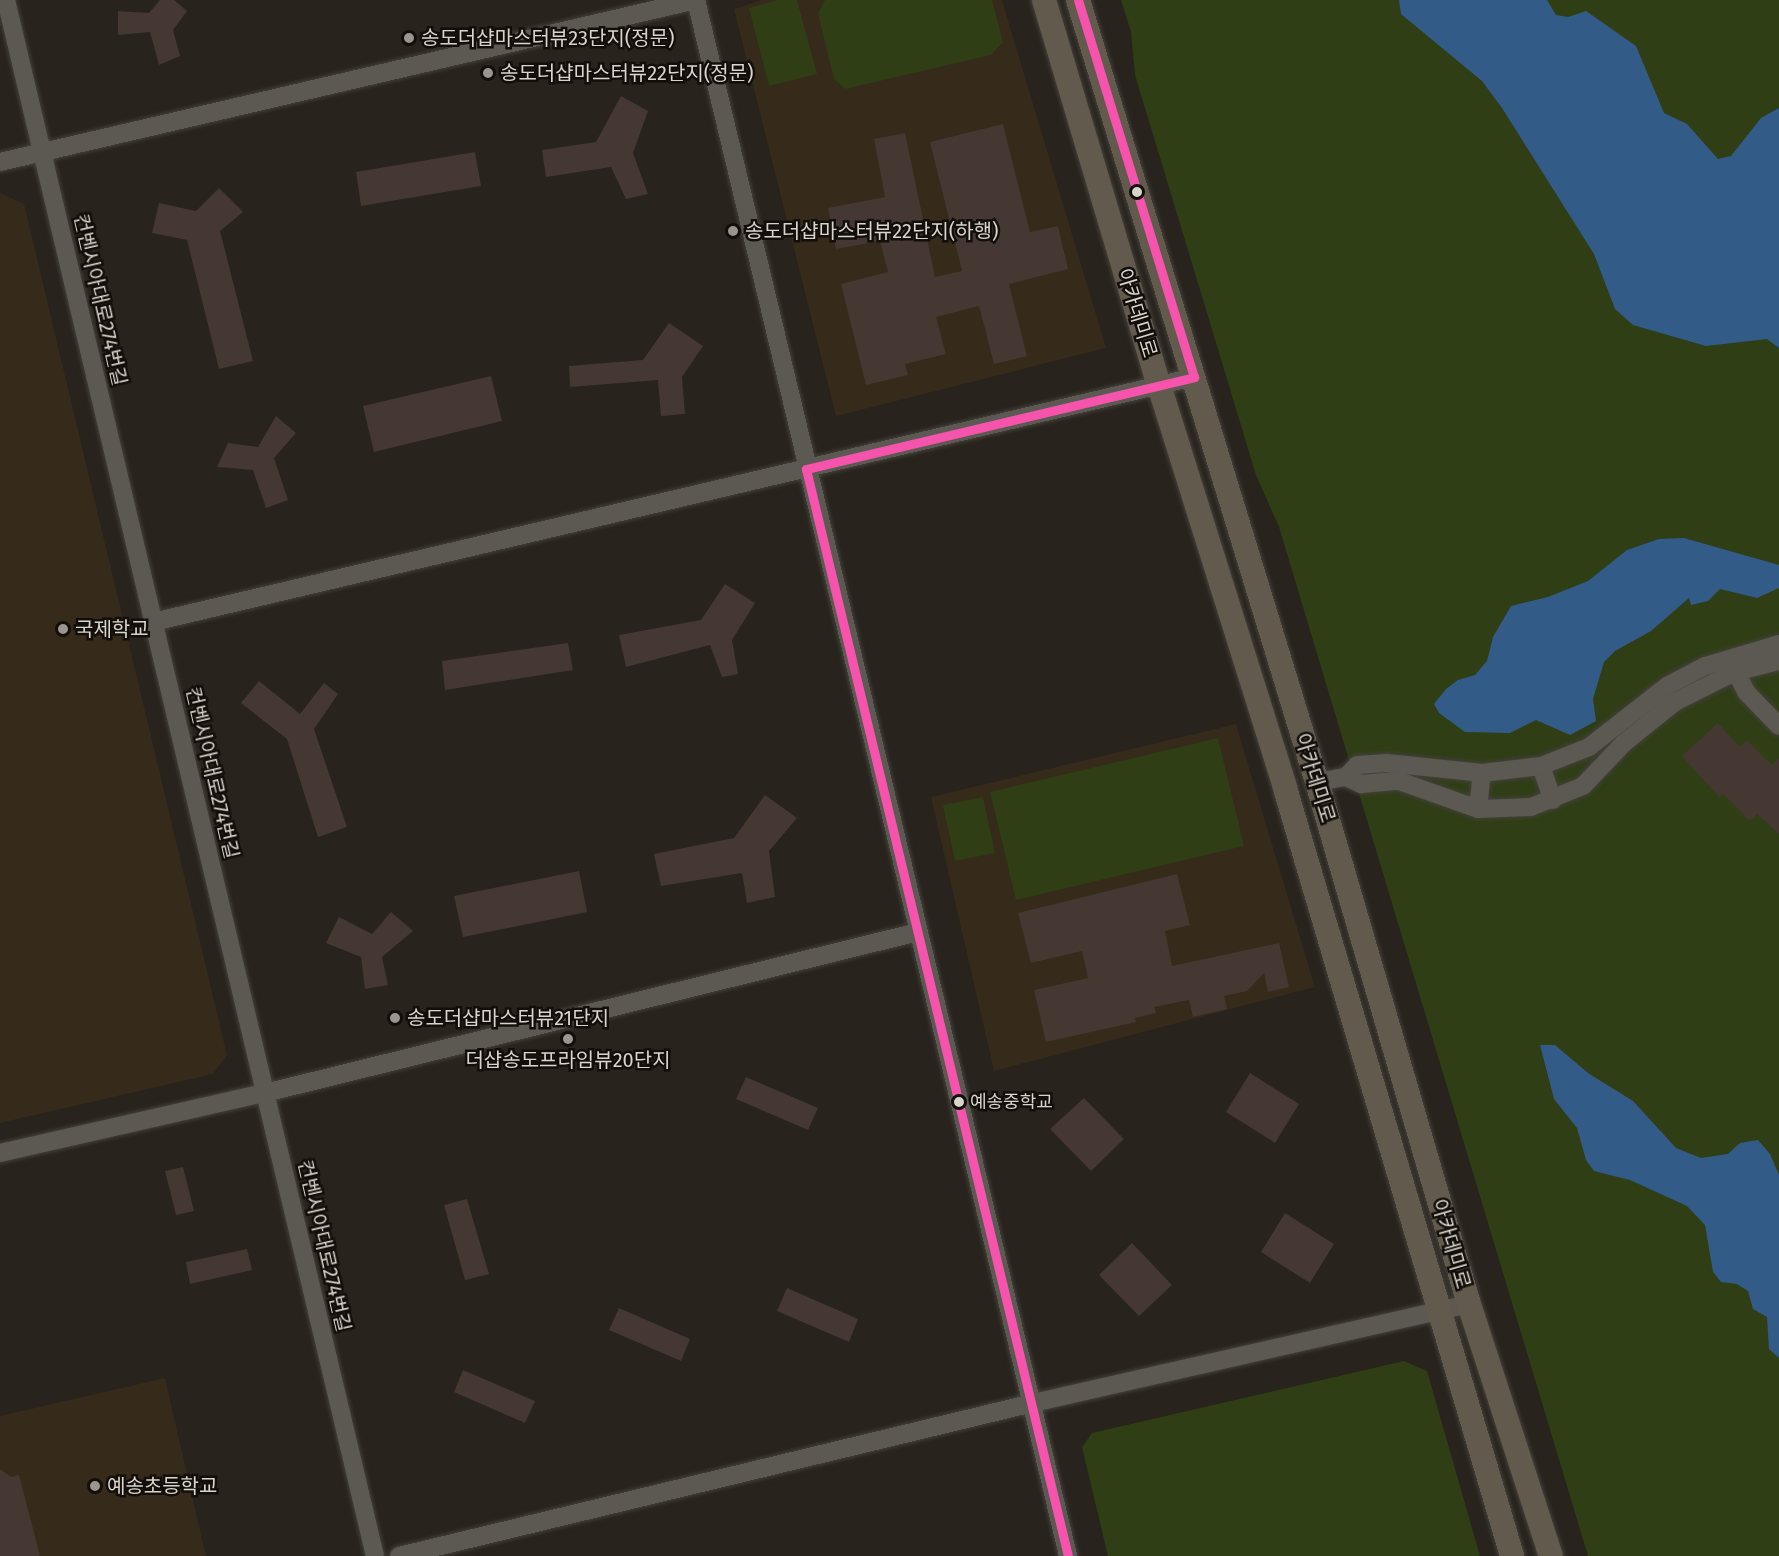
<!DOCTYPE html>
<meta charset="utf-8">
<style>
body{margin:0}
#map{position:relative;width:1779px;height:1556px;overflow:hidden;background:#28231d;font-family:"Fira Sans","Noto Sans KR",sans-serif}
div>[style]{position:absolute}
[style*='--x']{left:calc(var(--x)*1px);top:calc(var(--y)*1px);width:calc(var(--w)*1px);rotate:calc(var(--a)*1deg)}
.built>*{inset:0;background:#362a1a}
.green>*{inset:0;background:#2f3e15}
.water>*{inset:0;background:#335b88}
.building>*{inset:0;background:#453731}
.roads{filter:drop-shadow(0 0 2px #44403b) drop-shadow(0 0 2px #44403b)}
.minor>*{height:18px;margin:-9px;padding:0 9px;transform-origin:9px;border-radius:9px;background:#5c5852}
.major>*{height:24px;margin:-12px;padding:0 12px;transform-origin:12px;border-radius:12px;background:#635a4e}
.bus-1>*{height:9px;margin:-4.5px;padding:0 4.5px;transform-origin:4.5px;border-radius:4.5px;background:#f653ac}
.dots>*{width:16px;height:16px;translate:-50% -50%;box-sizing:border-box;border:3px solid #120e09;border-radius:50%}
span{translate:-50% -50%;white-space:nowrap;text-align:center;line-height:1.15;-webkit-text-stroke:5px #120e09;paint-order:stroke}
.bus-label{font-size:18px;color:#d8d3cb}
.left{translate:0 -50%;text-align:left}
.poi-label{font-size:20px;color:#d8d3cb}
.street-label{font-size:20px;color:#d8d3cb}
</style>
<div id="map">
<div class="built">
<div style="clip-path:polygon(762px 0,1002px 0,1106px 348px,836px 416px,734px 9px)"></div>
<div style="clip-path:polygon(0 193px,24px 204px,227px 1055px,213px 1074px,0 1123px)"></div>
<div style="clip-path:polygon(1236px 724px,1315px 987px,994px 1071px,931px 797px)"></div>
<div style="clip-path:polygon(165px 1378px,206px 1556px,0 1556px,0 1416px)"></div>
</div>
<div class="green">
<div style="clip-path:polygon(778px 0,797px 0,817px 74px,769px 86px,749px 8px)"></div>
<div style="clip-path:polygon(825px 0,992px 0,1003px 42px,991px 55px,845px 89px,834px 79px,818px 14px)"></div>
<div style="clip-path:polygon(1121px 0,1779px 0,1779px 1556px,1588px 1556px,1279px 527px,1256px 475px,1135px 75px,1131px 32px)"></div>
<div style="clip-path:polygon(1218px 738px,1244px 846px,1016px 900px,990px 792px)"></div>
<div style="clip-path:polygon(983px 797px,995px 853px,955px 861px,943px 805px)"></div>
<div style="clip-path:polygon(1404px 1361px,1427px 1371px,1480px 1556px,1108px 1556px,1082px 1447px,1092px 1433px)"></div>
</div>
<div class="water">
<div style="clip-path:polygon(1399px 0,1547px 0,1556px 15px,1568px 17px,1586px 11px,1636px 46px,1664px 113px,1687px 124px,1718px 159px,1731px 156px,1761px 118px,1779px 108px,1779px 348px,1767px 339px,1706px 346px,1633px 325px,1615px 309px,1594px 254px,1502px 108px,1482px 81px,1401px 14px)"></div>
<div style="clip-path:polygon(1684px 538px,1779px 565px,1779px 588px,1757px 598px,1720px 589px,1708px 601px,1691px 605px,1689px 598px,1651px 631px,1615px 651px,1604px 662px,1593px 699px,1596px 721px,1570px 735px,1536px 720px,1510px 733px,1465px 732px,1439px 713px,1434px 704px,1446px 689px,1458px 680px,1475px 675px,1487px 661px,1493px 637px,1511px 606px,1548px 597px,1588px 581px,1627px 550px,1659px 539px)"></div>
<div style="clip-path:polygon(1540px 1045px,1555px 1045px,1588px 1073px,1633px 1101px,1676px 1148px,1701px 1158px,1728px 1154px,1740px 1143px,1758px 1140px,1770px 1154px,1779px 1175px,1779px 1358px,1769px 1349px,1767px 1317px,1753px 1309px,1748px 1291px,1737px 1284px,1721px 1282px,1713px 1272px,1705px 1225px,1687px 1206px,1630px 1180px,1594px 1171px,1586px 1160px,1577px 1128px,1554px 1099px)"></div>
</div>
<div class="building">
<div style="clip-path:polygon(160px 0,174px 0,187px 11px,173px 30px,180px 56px,159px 65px,150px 32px,118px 35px,118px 11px,149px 13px)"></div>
<div style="clip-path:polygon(621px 96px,648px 111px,633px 153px,648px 194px,626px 199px,611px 167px,546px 177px,542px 150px,596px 142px)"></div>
<div style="clip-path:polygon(1003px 124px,1030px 232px,1058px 226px,1068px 269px,1009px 284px,1027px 356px,994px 364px,979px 306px,936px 317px,946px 354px,905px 364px,908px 375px,866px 385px,841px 284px,888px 272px,880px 241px,836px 249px,828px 208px,885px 197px,874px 139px,905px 133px,935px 277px,962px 271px,930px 142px)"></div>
<div style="clip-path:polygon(475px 152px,481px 186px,361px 206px,356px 172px)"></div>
<div style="clip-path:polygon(219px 188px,243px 212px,220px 231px,253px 361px,219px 369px,187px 240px,152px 233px,159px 203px,196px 211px)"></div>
<div style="clip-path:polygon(669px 323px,703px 346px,682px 377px,685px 414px,661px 416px,658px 380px,570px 387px,569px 366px,643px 360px)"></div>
<div style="clip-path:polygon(491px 376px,502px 421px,374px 452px,363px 406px)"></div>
<div style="clip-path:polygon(276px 416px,296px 433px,274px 458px,288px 500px,266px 508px,253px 470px,217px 467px,228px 443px,258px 447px)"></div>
<div style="clip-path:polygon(725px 584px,755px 603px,732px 640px,738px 674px,722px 677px,710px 645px,626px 667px,619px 635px,701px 620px)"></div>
<div style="clip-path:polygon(568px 643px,573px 670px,445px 690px,442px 661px)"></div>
<div style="clip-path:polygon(259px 681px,300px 714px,324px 683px,338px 694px,314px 729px,347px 827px,318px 837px,287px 739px,241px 703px)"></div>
<div style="clip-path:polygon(1718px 723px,1740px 747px,1747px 740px,1772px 765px,1779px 758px,1779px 834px,1757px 814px,1750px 821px,1723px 794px,1719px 797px,1682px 756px)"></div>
<div style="clip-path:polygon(765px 795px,797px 818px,769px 851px,775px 897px,747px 903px,742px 873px,661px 886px,654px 854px,734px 838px)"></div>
<div style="clip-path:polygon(579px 871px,587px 912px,463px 937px,454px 896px)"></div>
<div style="clip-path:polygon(1177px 874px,1190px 925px,1165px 931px,1172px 966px,1279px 943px,1289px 987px,1268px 992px,1264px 973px,1247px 991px,1224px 996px,1227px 1009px,1193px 1017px,1189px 1000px,1154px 1007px,1156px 1013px,1135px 1018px,1136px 1022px,1046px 1042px,1034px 990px,1088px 978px,1082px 951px,1031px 963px,1018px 913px)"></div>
<div style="clip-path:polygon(391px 912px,413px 931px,382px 957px,388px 985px,365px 989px,361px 957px,326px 943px,339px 917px,372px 934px)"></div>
<div style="clip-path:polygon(1250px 1073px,1299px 1104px,1275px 1143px,1226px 1112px)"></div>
<div style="clip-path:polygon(746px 1077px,818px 1108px,808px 1130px,736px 1099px)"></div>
<div style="clip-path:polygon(1084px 1098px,1124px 1139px,1091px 1171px,1050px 1129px)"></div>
<div style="clip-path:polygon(183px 1167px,194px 1211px,176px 1215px,165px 1171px)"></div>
<div style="clip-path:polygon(467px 1199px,489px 1274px,465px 1280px,444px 1205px)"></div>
<div style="clip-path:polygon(1285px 1213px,1334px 1244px,1310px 1283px,1261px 1252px)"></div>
<div style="clip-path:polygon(1132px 1243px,1172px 1285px,1139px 1316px,1099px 1275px)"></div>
<div style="clip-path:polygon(247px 1249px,252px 1270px,190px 1284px,186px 1262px)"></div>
<div style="clip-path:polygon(787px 1288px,858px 1319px,849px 1342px,777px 1311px)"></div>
<div style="clip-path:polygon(619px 1308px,690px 1339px,681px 1361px,609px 1330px)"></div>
<div style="clip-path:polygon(463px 1370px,535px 1401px,525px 1423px,454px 1392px)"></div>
<div style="clip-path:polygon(0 1469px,11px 1477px,19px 1475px,40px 1556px,0 1556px)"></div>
</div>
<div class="roads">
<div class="minor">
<div style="--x:6;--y:0;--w:1599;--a:76.66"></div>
<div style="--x:696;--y:0;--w:1600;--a:76.55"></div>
<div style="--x:0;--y:162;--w:715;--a:-13.1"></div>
<div style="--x:153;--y:622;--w:1069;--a:-13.24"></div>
<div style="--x:1731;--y:662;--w:34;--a:63"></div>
<div style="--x:1746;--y:692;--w:47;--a:45.9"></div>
<div style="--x:1541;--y:766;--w:36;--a:71"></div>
<div style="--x:1346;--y:777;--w:16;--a:-47"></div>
<div style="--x:1357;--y:765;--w:30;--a:-4"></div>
<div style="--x:1387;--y:763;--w:96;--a:6"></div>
<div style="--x:1482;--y:773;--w:59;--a:-6.8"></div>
<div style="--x:1541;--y:766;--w:52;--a:-21.6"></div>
<div style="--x:1589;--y:747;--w:99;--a:-38"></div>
<div style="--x:1667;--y:686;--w:43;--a:-27.8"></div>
<div style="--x:1705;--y:666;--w:77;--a:-16.6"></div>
<div style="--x:1317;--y:782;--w:29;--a:-10"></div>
<div style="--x:1346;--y:777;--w:17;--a:25"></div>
<div style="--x:1361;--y:784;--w:38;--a:-5"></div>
<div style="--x:1399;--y:781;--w:84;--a:19.5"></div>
<div style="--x:1478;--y:809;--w:53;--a:-2.2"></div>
<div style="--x:1531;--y:807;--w:56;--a:-22"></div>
<div style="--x:1583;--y:786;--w:59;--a:-46.4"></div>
<div style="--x:1624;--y:743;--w:65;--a:-38.8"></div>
<div style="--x:1675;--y:702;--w:67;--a:-26.6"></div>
<div style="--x:1735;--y:672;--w:45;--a:-14"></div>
<div style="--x:1478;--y:809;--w:36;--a:-84"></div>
<div style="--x:0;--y:1153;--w:272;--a:-12.8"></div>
<div style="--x:265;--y:1093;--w:673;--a:-13.85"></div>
<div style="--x:399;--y:1556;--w:652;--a:-13.57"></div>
<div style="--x:1033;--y:1403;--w:447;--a:-12.8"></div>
</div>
<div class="major">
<div style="--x:1044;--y:0;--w:402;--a:73.4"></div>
<div style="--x:1159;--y:385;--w:422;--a:72.6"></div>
<div style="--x:1285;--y:788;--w:801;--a:73.53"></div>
<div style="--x:1078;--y:0;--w:818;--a:73.01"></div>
<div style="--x:1317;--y:782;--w:544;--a:73.77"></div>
<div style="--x:1469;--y:1304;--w:265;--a:72"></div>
</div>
</div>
<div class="bus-1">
<div style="--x:806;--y:469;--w:1118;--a:76.45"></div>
<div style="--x:806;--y:469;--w:399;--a:-13.3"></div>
<div style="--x:1194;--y:377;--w:394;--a:-107.1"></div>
</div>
<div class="dots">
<div style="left:409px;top:38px;background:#9a958e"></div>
<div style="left:488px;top:73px;background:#9a958e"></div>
<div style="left:1137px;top:192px;background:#d8d3cb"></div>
<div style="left:733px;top:231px;background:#9a958e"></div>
<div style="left:63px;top:629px;background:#9a958e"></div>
<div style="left:395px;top:1018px;background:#9a958e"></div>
<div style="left:568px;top:1039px;background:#9a958e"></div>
<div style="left:959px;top:1102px;background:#d8d3cb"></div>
<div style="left:95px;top:1486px;background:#9a958e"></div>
</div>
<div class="bus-label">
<span class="left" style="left:970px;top:1102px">예송중학교</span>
</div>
<div class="poi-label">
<span class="left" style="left:421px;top:38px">송도더샵마스터뷰23단지(정문)</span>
<span class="left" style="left:500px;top:73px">송도더샵마스터뷰22단지(정문)</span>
<span class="left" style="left:745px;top:231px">송도더샵마스터뷰22단지(하행)</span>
<span class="left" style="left:75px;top:629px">국제학교</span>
<span class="left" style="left:407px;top:1018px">송도더샵마스터뷰21단지</span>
<span style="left:568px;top:1060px">더샵송도프라임뷰20단지</span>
<span class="left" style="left:107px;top:1486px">예송초등학교</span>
</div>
<div class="street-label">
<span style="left:100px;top:300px;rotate:77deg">컨벤시아대로274번길</span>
<span style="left:1137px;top:313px;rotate:73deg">아카데미로</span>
<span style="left:212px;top:773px;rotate:77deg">컨벤시아대로274번길</span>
<span style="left:1315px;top:778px;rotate:73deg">아카데미로</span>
<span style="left:1451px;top:1244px;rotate:74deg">아카데미로</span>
<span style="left:324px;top:1246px;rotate:77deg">컨벤시아대로274번길</span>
</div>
</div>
